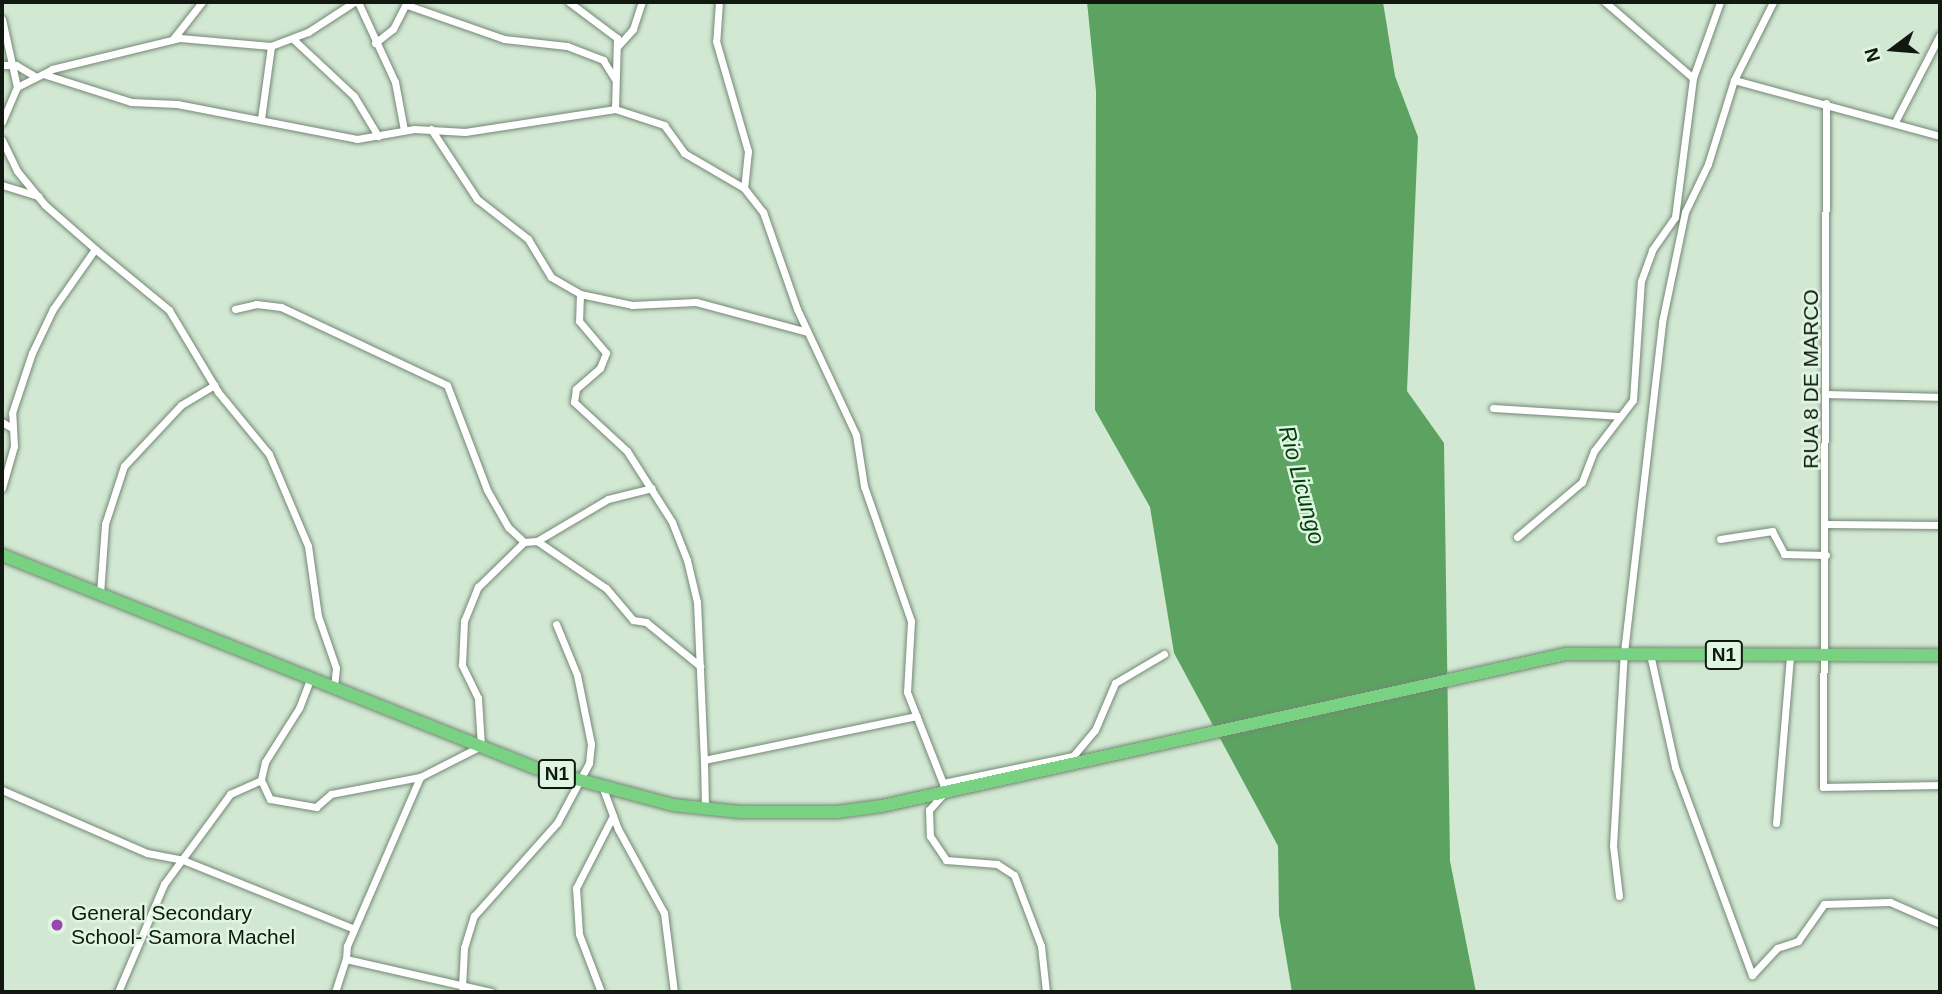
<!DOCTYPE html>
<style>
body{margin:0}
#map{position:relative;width:1942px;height:994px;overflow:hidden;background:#d2e8d3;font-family:Arial,sans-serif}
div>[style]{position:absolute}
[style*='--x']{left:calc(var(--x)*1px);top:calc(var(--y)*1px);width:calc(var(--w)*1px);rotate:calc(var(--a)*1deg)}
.water>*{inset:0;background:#5ca362}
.roads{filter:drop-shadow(0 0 2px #748874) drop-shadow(0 0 2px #748874)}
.street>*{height:7px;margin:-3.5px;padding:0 3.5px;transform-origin:3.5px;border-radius:3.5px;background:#fff}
.highway>*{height:12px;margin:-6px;padding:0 6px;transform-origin:6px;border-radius:6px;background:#79d281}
.dots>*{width:19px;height:19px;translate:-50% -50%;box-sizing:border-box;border:4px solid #dff6e0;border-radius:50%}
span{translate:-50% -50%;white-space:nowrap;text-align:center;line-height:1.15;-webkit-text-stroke:5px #dff6e0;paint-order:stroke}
.shield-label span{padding:2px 5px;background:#dff6e0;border:2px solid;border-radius:5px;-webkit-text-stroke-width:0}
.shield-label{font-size:19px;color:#101810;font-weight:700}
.street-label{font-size:21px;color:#101810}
.poi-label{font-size:21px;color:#101810}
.left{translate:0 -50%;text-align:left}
.water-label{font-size:23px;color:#053c10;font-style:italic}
.frame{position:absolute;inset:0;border:4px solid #101810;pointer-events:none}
.north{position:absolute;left:1858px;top:14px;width:70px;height:70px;-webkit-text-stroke:5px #dff6e0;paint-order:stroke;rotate:254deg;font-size:19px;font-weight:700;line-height:28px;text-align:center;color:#101810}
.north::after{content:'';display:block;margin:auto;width:24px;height:32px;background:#101810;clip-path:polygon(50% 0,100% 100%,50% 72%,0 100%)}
</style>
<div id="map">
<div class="water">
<div style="clip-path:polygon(1087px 2px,1383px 2px,1395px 76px,1418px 137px,1407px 391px,1444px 443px,1450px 861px,1476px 992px,1292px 992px,1279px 915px,1278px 846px,1174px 653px,1150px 507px,1095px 410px,1096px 91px)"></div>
</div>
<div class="roads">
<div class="street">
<div style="--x:358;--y:2;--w:88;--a:65.2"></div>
<div style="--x:395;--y:82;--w:49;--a:79.4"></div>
<div style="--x:569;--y:2;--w:60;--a:36.9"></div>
<div style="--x:617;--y:38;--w:71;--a:91.6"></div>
<div style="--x:615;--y:109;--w:52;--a:18.1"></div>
<div style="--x:664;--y:125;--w:34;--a:54"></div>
<div style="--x:684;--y:153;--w:69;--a:30.3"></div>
<div style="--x:744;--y:188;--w:31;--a:52"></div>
<div style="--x:763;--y:212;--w:103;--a:70.7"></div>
<div style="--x:797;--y:309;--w:139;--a:64.9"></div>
<div style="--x:856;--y:435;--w:52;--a:81.1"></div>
<div style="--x:864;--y:486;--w:143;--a:70.8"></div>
<div style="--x:911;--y:621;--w:71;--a:93.2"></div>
<div style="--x:907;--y:692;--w:106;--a:68.5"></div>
<div style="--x:946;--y:791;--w:25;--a:132"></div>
<div style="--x:929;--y:810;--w:26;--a:88"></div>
<div style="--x:930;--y:836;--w:29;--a:56"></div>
<div style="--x:946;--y:860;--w:51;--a:4.5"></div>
<div style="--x:997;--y:864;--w:20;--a:33"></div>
<div style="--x:1014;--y:875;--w:76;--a:69.2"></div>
<div style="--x:1041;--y:946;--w:46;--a:83.8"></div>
<div style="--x:719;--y:2;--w:39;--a:94"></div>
<div style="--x:716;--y:41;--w:115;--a:73.8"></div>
<div style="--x:748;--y:151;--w:37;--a:96"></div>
<div style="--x:1605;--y:2;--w:116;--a:40.8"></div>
<div style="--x:407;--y:5;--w:103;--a:19.3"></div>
<div style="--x:504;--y:39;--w:63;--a:6.3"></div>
<div style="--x:567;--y:46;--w:39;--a:21"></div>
<div style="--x:603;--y:60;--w:22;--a:58"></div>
<div style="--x:2;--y:19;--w:70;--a:77.6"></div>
<div style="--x:173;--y:39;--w:47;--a:-51.9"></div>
<div style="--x:293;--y:39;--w:83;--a:43.1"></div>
<div style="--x:354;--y:96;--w:47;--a:59"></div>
<div style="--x:375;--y:43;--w:23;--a:-38"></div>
<div style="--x:393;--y:29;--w:28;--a:-63"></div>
<div style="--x:617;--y:47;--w:24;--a:-48"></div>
<div style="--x:633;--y:29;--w:28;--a:-72"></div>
<div style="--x:2;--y:65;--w:14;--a:0"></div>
<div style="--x:16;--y:65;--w:23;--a:31"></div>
<div style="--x:46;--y:75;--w:89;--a:17.6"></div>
<div style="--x:131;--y:102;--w:46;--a:2.5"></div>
<div style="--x:177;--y:104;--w:183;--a:11"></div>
<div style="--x:357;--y:139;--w:58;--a:-10"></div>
<div style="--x:414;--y:129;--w:51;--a:3.4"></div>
<div style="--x:465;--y:132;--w:152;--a:-8.7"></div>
<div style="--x:1734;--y:80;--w:213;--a:15.2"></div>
<div style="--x:1826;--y:103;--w:684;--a:90.25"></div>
<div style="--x:1823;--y:787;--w:117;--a:-1"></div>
<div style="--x:261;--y:119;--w:74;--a:-82.2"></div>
<div style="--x:2;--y:122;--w:38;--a:-67"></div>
<div style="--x:17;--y:87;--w:39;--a:-27"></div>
<div style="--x:52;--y:69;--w:132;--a:-13.6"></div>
<div style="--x:180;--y:38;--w:91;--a:5"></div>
<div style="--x:271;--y:46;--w:40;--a:-21"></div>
<div style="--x:308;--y:32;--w:55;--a:-33.1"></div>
<div style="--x:1895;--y:122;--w:98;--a:-62.7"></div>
<div style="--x:431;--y:129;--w:84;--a:56.7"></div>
<div style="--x:477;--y:199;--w:65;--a:38.1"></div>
<div style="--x:528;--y:239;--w:44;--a:58.8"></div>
<div style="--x:551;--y:277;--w:34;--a:30"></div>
<div style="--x:580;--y:294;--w:27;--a:92"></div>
<div style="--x:579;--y:321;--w:42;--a:49.8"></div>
<div style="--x:606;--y:353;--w:16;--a:112"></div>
<div style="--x:600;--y:368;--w:32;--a:139"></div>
<div style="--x:576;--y:389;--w:13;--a:99"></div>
<div style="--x:574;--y:402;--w:72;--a:42.8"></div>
<div style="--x:627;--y:451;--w:84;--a:57.6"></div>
<div style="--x:672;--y:522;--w:41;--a:68.5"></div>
<div style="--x:687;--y:560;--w:43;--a:76.6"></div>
<div style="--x:697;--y:602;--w:158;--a:87.5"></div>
<div style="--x:704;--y:760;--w:217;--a:-11.7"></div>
<div style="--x:2;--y:140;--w:34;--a:64"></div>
<div style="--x:17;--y:171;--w:44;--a:50.5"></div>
<div style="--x:45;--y:205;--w:67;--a:41.3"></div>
<div style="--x:2;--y:185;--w:38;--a:17"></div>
<div style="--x:580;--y:294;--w:53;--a:11.9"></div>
<div style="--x:632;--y:305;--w:64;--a:-2.7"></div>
<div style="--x:696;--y:302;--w:115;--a:15.1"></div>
<div style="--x:235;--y:309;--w:22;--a:-13"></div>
<div style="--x:256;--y:304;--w:25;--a:7"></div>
<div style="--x:281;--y:307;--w:183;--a:25.2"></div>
<div style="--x:447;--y:385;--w:112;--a:69.1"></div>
<div style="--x:487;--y:490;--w:43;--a:60.4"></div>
<div style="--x:508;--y:527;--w:22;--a:43"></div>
<div style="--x:524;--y:542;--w:13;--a:-4"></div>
<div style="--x:537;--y:541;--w:82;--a:-30.6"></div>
<div style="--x:608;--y:499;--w:45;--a:-14"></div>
<div style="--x:1829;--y:394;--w:111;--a:1.5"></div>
<div style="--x:1493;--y:408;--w:126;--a:3.6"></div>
<div style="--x:2;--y:422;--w:12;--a:31"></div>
<div style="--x:2;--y:488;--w:44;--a:-74.1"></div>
<div style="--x:14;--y:446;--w:33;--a:-93"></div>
<div style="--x:12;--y:413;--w:63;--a:-71.6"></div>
<div style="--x:32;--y:353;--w:49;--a:-64.5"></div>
<div style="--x:53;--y:309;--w:73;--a:-55"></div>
<div style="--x:95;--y:249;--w:96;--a:39.5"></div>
<div style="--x:169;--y:310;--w:96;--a:59.1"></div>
<div style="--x:218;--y:392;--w:80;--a:50.6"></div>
<div style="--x:269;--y:454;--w:100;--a:67"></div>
<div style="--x:308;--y:546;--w:71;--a:81.9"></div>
<div style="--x:318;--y:616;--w:55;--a:70.9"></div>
<div style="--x:336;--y:668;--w:18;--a:96"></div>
<div style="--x:1828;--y:524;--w:112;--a:0.5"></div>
<div style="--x:1517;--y:537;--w:85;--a:-40.2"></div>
<div style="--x:1582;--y:482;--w:33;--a:-69"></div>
<div style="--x:1594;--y:451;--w:64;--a:-52.6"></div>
<div style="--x:1633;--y:400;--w:119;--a:-86.2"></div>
<div style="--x:1641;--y:281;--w:33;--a:-70"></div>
<div style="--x:1652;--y:250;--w:40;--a:-55.1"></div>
<div style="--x:1675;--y:217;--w:140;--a:-82.6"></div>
<div style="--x:1693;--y:78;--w:81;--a:-70.4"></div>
<div style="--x:1720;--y:539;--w:53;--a:-8.7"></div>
<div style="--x:1772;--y:531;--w:26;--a:62"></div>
<div style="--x:1784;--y:554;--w:42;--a:1.4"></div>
<div style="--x:537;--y:541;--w:83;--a:34.3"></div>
<div style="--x:606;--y:588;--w:42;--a:49.8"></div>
<div style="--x:633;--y:620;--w:13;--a:9"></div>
<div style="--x:646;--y:622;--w:70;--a:39.2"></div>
<div style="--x:100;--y:594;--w:70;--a:-85.9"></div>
<div style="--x:105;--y:524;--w:61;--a:-71.9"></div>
<div style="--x:124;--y:466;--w:83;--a:-46.9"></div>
<div style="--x:181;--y:405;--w:39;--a:-31"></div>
<div style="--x:1650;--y:654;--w:116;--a:77.5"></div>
<div style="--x:1675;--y:767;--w:222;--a:69.7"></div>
<div style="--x:311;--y:677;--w:33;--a:111"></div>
<div style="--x:299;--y:708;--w:64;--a:122.2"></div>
<div style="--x:265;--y:762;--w:18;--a:103"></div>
<div style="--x:261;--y:780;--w:21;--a:65"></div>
<div style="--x:270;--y:799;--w:47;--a:9.9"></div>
<div style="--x:316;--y:807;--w:20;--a:-41"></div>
<div style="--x:331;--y:794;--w:91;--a:-10.8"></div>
<div style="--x:704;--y:760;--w:49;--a:88.8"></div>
<div style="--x:943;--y:783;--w:133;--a:-11.7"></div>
<div style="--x:1073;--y:756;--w:34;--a:-50"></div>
<div style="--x:1095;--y:730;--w:51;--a:-66.9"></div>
<div style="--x:1115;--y:683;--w:57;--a:-30.6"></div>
<div style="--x:602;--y:786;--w:46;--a:69.6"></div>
<div style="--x:618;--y:829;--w:96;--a:61.3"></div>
<div style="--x:664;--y:913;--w:80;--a:82.8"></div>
<div style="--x:2;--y:790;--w:158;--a:23.5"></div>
<div style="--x:147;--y:853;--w:37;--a:11"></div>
<div style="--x:183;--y:860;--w:182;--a:21.9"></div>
<div style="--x:1776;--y:823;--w:169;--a:-85.2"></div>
<div style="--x:1619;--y:896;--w:50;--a:-96.8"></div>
<div style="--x:1613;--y:846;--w:194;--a:-86.8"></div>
<div style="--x:1624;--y:652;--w:332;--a:-83.4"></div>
<div style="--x:1662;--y:322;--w:112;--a:-78.2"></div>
<div style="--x:1685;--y:212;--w:53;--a:-64.4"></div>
<div style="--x:1708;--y:164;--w:88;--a:-72.8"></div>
<div style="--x:1734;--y:80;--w:87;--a:-63.4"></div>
<div style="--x:1752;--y:975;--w:37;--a:-47"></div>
<div style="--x:1777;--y:948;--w:22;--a:-18"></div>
<div style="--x:1798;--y:941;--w:45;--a:-54.9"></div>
<div style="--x:1824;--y:904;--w:66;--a:-1.7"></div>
<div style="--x:1890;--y:902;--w:55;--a:23.7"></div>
<div style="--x:462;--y:987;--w:39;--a:-87"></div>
<div style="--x:464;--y:948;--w:34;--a:-73"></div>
<div style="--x:474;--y:916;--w:125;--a:-48.3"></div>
<div style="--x:557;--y:823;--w:68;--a:-61.9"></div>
<div style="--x:589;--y:763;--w:19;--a:-84"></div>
<div style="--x:591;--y:744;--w:70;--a:-101.5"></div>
<div style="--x:577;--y:675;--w:55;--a:-112.4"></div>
<div style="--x:118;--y:992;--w:117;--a:-66.9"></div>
<div style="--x:164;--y:884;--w:112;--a:-53.7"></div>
<div style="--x:230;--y:794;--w:34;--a:-24"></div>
<div style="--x:335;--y:992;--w:35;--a:-72"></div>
<div style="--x:491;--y:992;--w:149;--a:-167.2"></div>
<div style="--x:346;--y:959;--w:13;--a:-86"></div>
<div style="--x:347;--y:946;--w:184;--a:-66.6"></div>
<div style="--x:420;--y:777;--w:68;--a:-26.9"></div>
<div style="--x:481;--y:746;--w:48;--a:-93.6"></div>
<div style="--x:478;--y:698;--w:37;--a:-116"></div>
<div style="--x:462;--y:665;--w:44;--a:-87.4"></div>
<div style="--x:464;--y:621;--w:37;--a:-68"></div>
<div style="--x:478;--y:587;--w:64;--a:-44.4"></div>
<div style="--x:601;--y:992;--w:62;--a:-110.8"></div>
<div style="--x:579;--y:934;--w:46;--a:-93.7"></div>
<div style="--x:576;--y:888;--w:81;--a:-62.8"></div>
</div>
<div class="highway">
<div style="--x:2;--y:555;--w:574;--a:21.78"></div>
<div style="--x:535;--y:768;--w:143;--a:15"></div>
<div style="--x:673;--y:805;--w:67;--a:6"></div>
<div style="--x:740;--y:812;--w:97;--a:0"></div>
<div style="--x:837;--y:812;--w:45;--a:-7.6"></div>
<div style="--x:882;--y:806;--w:701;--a:-12.53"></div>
<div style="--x:1566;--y:654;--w:374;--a:0.2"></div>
</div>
</div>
<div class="dots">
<div style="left:57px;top:925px;background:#9c44b0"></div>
</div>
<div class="shield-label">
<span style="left:1724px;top:655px">N1</span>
<span style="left:557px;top:774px">N1</span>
</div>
<div class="street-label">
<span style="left:1811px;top:379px;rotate:-90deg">RUA 8 DE MARCO</span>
</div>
<div class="poi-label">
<span class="left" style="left:71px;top:925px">General Secondary<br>School- Samora Machel</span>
</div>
<div class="water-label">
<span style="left:1302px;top:485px;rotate:75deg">Rio Licungo</span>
</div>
<div class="frame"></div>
<div class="north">N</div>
</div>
